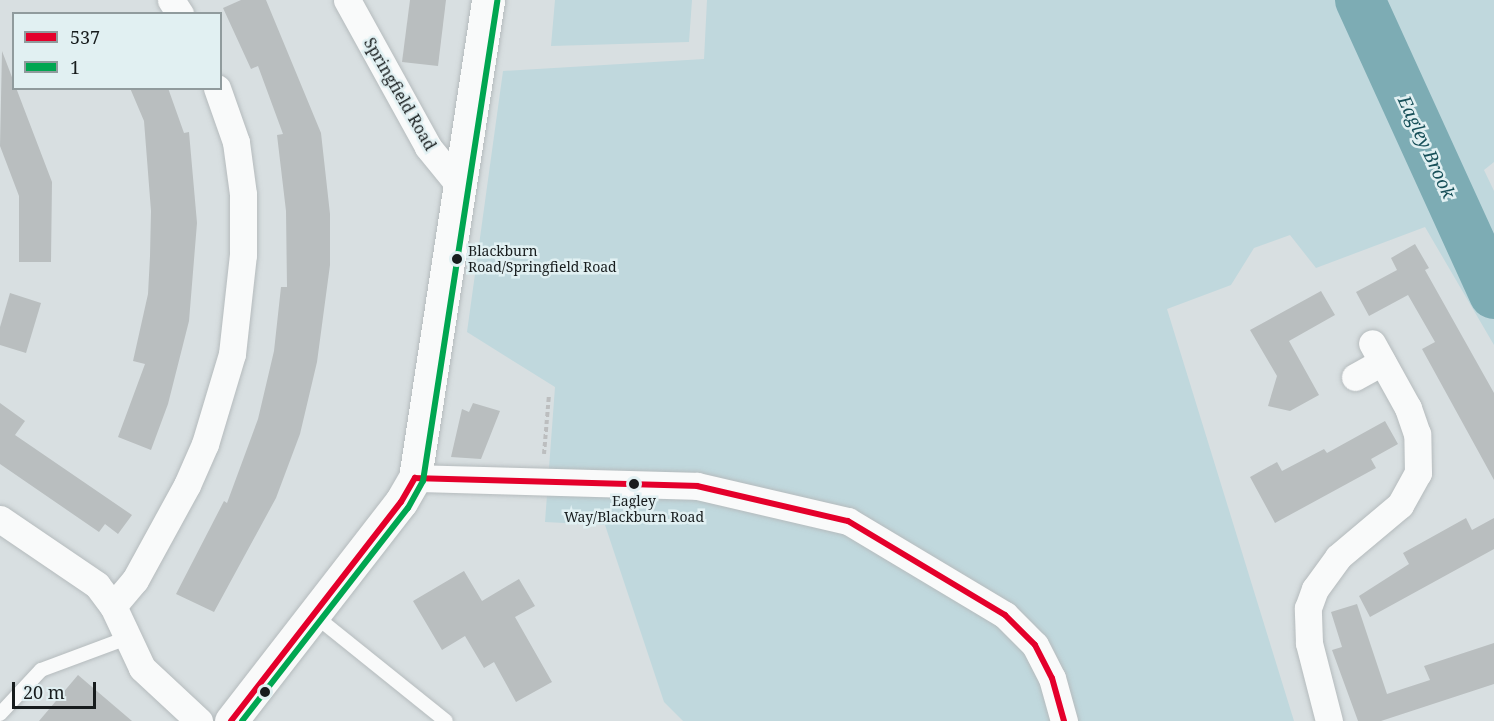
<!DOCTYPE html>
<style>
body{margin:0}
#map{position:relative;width:1494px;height:721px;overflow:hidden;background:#d8dfe1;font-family:"Noto Serif",serif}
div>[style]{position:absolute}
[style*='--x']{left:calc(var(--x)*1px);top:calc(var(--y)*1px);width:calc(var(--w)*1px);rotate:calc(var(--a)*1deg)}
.green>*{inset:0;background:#c0d8dd}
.river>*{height:50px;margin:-25px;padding:0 25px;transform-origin:25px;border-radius:25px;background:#7dacb4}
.building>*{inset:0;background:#b9bebf}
.path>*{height:4px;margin-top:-2px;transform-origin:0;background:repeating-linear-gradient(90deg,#bcbebf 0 4.5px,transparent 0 7.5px)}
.roads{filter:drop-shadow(0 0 2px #b5bbbd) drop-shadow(0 0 2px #b5bbbd)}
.lane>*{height:14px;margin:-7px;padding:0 7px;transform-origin:7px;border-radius:7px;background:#f9fafa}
.street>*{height:27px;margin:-13.5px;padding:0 13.5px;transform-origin:13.5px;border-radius:13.5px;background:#f9fafa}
.highway>*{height:33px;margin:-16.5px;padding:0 16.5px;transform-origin:16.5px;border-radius:16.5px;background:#f9fafa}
.bus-1>*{height:6px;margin:-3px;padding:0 3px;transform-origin:3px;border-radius:3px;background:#e4002b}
.bus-2>*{height:6px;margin:-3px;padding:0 3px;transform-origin:3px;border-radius:3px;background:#00a651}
.dots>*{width:16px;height:16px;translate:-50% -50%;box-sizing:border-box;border:3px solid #e1f0f2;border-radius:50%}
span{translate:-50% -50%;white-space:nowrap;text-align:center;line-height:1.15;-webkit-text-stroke:5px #e1f0f2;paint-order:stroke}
.bus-label{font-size:14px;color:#171c1d}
.left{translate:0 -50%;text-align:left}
.street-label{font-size:16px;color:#171c1d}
.water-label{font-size:18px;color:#174f58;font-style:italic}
.legend{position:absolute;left:12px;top:12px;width:210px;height:78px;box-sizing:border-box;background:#e1f0f2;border:2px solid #909b9d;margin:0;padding:8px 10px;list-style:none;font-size:18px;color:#171c1d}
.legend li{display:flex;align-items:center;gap:12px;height:30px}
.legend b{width:30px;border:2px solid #909b9d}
.scale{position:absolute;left:12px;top:682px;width:84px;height:27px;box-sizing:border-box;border:3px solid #171c1d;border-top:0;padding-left:8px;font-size:18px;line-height:21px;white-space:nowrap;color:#171c1d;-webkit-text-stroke:4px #e1f0f2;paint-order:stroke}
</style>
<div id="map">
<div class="green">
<div style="clip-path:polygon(555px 0,692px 0,689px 42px,551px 46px)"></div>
<div style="clip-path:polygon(707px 0,1494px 0,1494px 162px,1484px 170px,1494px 191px,1494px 345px,1425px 227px,1316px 268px,1290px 235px,1254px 248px,1231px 285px,1167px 309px,1294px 721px,683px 721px,664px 702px,605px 525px,545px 522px,555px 387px,467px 332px,503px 71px,704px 59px)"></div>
</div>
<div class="river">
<div style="--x:1360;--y:0;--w:323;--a:65.5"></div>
</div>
<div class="building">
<div style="clip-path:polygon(241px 0,266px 0,321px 133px,330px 214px,330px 265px,317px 362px,300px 434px,276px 498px,214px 612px,176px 594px,224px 501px,227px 503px,258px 419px,274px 351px,281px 287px,287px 287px,286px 211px,277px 135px,283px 134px,258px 66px,251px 69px,223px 8px)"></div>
<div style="clip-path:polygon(410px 0,446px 0,438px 66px,402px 62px)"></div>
<div style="clip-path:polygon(2px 51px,52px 182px,51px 262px,19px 262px,19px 196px,0 146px)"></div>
<div style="clip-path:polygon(130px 88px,168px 88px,184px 133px,189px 132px,197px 223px,189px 321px,168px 404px,151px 450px,118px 437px,145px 364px,133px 361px,148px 294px,150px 256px,151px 211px,144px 121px)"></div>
<div style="clip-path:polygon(1415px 244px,1429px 268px,1425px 270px,1494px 393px,1494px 480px,1422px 349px,1435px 342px,1408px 295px,1369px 316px,1356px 292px,1397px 270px,1391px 258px)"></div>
<div style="clip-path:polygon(1321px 291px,1335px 315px,1289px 341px,1319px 395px,1290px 411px,1268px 406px,1277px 376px,1250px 330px)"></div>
<div style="clip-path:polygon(10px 293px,41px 303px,26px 353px,0 345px,0 327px)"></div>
<div style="clip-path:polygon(0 403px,25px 421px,15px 435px,132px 515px,118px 534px,105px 524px,99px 532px,0 464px)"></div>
<div style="clip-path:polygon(473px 403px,500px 411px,481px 459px,451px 457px,462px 409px,469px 412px)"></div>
<div style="clip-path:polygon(1385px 421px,1398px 444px,1371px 459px,1376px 468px,1275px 523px,1250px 477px,1277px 462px,1282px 471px,1324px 449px,1327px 453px)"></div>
<div style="clip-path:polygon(1466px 518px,1472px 530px,1494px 518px,1494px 549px,1370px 617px,1359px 596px,1409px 564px,1403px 553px)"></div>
<div style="clip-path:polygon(464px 571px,482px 601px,519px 579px,535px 606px,515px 617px,552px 682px,516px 702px,494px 662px,484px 668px,465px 636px,442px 650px,413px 601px)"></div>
<div style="clip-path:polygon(1357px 604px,1387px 694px,1430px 680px,1424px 666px,1494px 643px,1494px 684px,1381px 721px,1358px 721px,1332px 650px,1342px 647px,1331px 612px)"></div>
<div style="clip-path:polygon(78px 675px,132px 721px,39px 721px)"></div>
</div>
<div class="path">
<div style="--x:544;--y:454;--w:59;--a:-85.2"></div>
</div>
<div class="roads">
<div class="lane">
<div style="--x:314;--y:615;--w:169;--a:38.8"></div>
<div style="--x:0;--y:714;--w:60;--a:-47"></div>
<div style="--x:41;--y:670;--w:92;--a:-20.4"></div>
</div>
<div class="street">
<div style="--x:171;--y:0;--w:17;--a:57"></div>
<div style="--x:347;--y:0;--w:168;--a:61.1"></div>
<div style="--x:428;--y:147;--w:49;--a:50.8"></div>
<div style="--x:1355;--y:377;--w:31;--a:-29"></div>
<div style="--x:415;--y:478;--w:282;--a:1.6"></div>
<div style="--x:697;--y:486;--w:155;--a:13.1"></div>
<div style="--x:848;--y:521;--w:183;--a:30.9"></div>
<div style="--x:1005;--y:615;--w:42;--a:45"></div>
<div style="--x:1035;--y:645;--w:37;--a:63"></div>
<div style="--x:1052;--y:678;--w:45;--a:74.4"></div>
<div style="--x:0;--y:519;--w:117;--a:34.2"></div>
<div style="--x:97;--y:585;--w:26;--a:53"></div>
<div style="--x:113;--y:606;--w:68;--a:64.9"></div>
<div style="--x:142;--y:668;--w:78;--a:42.9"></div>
<div style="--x:113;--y:606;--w:34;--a:-50"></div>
<div style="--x:135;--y:580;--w:108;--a:-61.3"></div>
<div style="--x:187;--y:485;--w:45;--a:-66.3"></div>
<div style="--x:205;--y:444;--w:94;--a:-73.3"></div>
<div style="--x:232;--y:354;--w:100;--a:-83.7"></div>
<div style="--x:243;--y:255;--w:61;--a:-90"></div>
<div style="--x:243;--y:194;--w:52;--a:-97.7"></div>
<div style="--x:236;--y:142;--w:57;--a:-109.4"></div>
<div style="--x:1329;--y:721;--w:81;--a:-104.4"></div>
<div style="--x:1309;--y:643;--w:35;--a:-92"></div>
<div style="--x:1308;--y:608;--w:20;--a:-70"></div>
<div style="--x:1315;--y:589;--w:39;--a:-54"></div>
<div style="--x:1338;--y:557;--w:81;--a:-40"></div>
<div style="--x:1400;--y:505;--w:37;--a:-61"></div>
<div style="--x:1418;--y:473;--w:39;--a:-91"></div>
<div style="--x:1417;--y:434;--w:28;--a:-109"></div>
<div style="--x:1408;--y:408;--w:74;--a:-119"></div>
</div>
<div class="highway">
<div style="--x:231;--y:721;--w:277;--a:-52.2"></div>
<div style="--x:401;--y:502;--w:28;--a:-60"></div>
<div style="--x:415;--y:478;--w:484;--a:-81.3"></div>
</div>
</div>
<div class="bus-1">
<div style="--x:415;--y:478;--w:282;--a:1.6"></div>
<div style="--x:697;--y:486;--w:155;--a:13.1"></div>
<div style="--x:848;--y:521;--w:183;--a:30.9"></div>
<div style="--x:1005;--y:615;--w:42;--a:45"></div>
<div style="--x:1035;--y:645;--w:37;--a:63"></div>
<div style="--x:1052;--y:678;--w:45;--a:74.4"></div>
<div style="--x:231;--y:721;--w:277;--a:-52.2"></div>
<div style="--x:401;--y:502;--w:28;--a:-60"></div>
</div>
<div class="bus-2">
<div style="--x:242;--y:721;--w:270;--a:-52.1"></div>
<div style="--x:408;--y:508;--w:31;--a:-61"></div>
<div style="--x:423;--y:481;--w:486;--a:-81.2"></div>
</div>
<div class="dots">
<div style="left:457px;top:259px;background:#171c1d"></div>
<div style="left:634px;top:484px;background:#171c1d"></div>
<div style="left:265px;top:692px;background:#171c1d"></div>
</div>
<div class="bus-label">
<span class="left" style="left:468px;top:259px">Blackburn<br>Road/Springfield Road</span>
<span style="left:634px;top:509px">Eagley<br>Way/Blackburn Road</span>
</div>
<div class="street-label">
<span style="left:400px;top:94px;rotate:60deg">Springfield Road</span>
</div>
<div class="water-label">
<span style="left:1427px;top:147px;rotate:65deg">Eagley Brook</span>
</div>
<ul class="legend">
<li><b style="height:8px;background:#e4002b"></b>537</li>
<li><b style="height:8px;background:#00a651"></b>1</li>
</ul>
<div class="scale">20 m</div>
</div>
